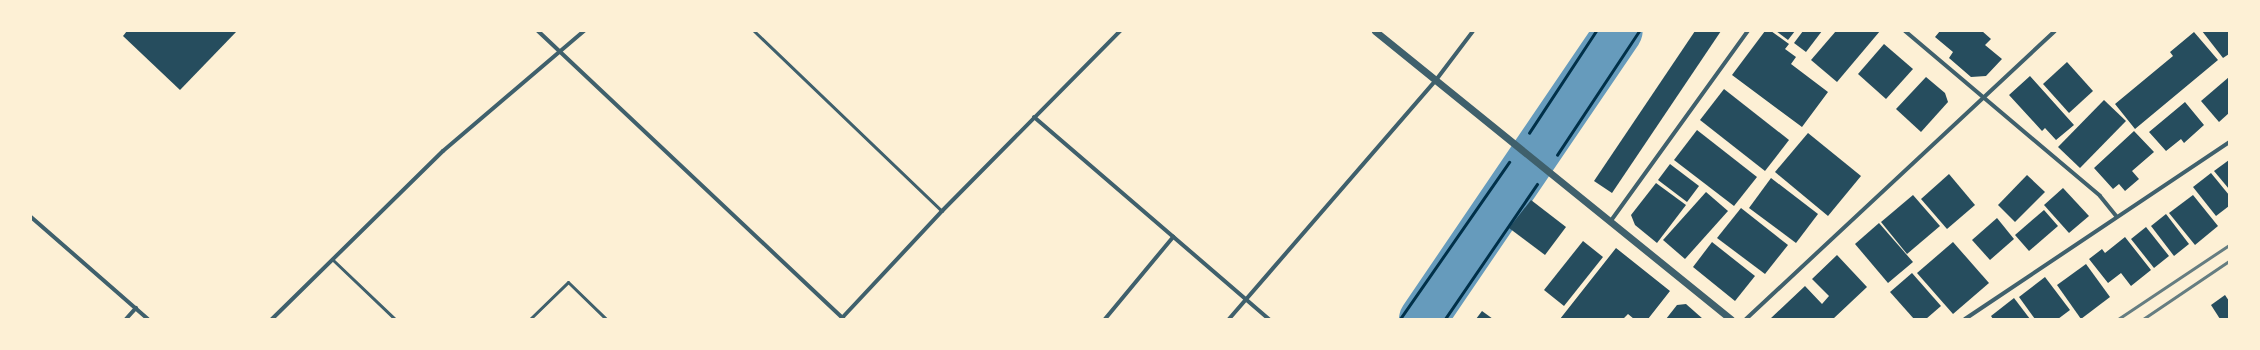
<!DOCTYPE html>
<style>
body{margin:0}
#map{position:relative;width:2260px;height:350px;overflow:hidden;background:#fdf0d5;font-family:"Golos Text",sans-serif}
div>[style]{position:absolute}
[style*='--x']{left:calc(var(--x)*1px);top:calc(var(--y)*1px);width:calc(var(--w)*1px);rotate:calc(var(--a)*1deg)}
.river>*{height:48px;margin:-24px;padding:0 24px;transform-origin:24px;border-radius:24px;background:#669bbc}
.building>*{inset:0;background:#264d5e}
.path>*{height:2.5px;margin:-1.25px;padding:0 1.25px;transform-origin:1.25px;border-radius:1.25px;background:#003049}
.service>*{height:3px;margin:-1.5px;padding:0 1.5px;transform-origin:1.5px;border-radius:1.5px;background:#3f606c}
.minor>*{height:4px;margin:-2px;padding:0 2px;transform-origin:2px;border-radius:2px;background:#3f606c}
.tertiary>*{height:7px;margin:-3.5px;padding:0 3.5px;transform-origin:3.5px;border-radius:3.5px;background:#3f606c}
.rail>*{height:3px;margin:-1.5px;padding:0 1.5px;transform-origin:1.5px;border-radius:1.5px;background:#657d81}
span{translate:-50% -50%;white-space:nowrap;text-align:center;line-height:1.15;-webkit-text-stroke:3px #fdf0d5;paint-order:stroke}
.frame{position:absolute;inset:0;border:32px solid #fdf0d5;pointer-events:none}
</style>
<div id="map">
<div class="river">
<div style="--x:1423;--y:319;--w:348;--a:-55.8"></div>
</div>
<div class="building">
<div style="clip-path:polygon(127px 31px,237px 31px,180px 90px,123px 36px)"></div>
<div style="clip-path:polygon(1695px 31px,1721px 31px,1612px 193px,1594px 181px)"></div>
<div style="clip-path:polygon(1765px 31px,1771px 31px,1789px 44px,1785px 49px,1796px 57px,1791px 64px,1828px 92px,1802px 127px,1732px 75px)"></div>
<div style="clip-path:polygon(1776px 31px,1795px 31px,1788px 40px)"></div>
<div style="clip-path:polygon(1803px 31px,1822px 31px,1806px 52px,1794px 43px)"></div>
<div style="clip-path:polygon(1836px 31px,1880px 31px,1837px 82px,1811px 60px)"></div>
<div style="clip-path:polygon(1940px 31px,1982px 31px,1991px 39px,1985px 45px,2002px 59px,1986px 76px,1971px 77px,1949px 58px,1953px 52px,1935px 37px)"></div>
<div style="clip-path:polygon(2202px 31px,2229px 31px,2229px 54px,2223px 58px)"></div>
<div style="clip-path:polygon(2194px 32px,2218px 60px,2135px 129px,2115px 104px,2173px 56px,2170px 52px)"></div>
<div style="clip-path:polygon(1884px 44px,1913px 69px,1886px 99px,1858px 74px)"></div>
<div style="clip-path:polygon(2067px 62px,2093px 91px,2069px 113px,2043px 84px)"></div>
<div style="clip-path:polygon(2030px 76px,2074px 125px,2056px 140px,2045px 128px,2042px 131px,2009px 95px)"></div>
<div style="clip-path:polygon(1926px 77px,1945px 93px,1948px 102px,1921px 132px,1896px 109px)"></div>
<div style="clip-path:polygon(2229px 77px,2229px 113px,2219px 122px,2201px 101px)"></div>
<div style="clip-path:polygon(1724px 89px,1789px 140px,1765px 171px,1700px 120px)"></div>
<div style="clip-path:polygon(2104px 100px,2126px 121px,2080px 168px,2058px 147px)"></div>
<div style="clip-path:polygon(2185px 102px,2204px 125px,2184px 143px,2181px 139px,2166px 151px,2149px 132px)"></div>
<div style="clip-path:polygon(1697px 130px,1757px 177px,1734px 206px,1674px 160px)"></div>
<div style="clip-path:polygon(2134px 131px,2154px 152px,2132px 171px,2139px 179px,2125px 191px,2119px 184px,2113px 189px,2094px 168px)"></div>
<div style="clip-path:polygon(1808px 133px,1861px 176px,1828px 216px,1775px 172px)"></div>
<div style="clip-path:polygon(2229px 160px,2229px 189px,2214px 171px)"></div>
<div style="clip-path:polygon(1670px 164px,1699px 186px,1687px 202px,1658px 180px)"></div>
<div style="clip-path:polygon(2211px 173px,2229px 195px,2229px 206px,2216px 216px,2193px 187px)"></div>
<div style="clip-path:polygon(1949px 174px,1975px 205px,1947px 229px,1921px 199px)"></div>
<div style="clip-path:polygon(2027px 175px,2045px 192px,2015px 222px,1998px 205px)"></div>
<div style="clip-path:polygon(1771px 178px,1818px 214px,1796px 243px,1749px 208px)"></div>
<div style="clip-path:polygon(1656px 183px,1686px 205px,1657px 243px,1635px 225px,1631px 215px)"></div>
<div style="clip-path:polygon(2063px 188px,2089px 216px,2069px 233px,2044px 205px)"></div>
<div style="clip-path:polygon(1706px 192px,1728px 211px,1685px 259px,1663px 240px)"></div>
<div style="clip-path:polygon(1913px 195px,1940px 226px,1907px 254px,1881px 222px)"></div>
<div style="clip-path:polygon(2193px 195px,2218px 226px,2195px 245px,2169px 213px)"></div>
<div style="clip-path:polygon(1531px 200px,1566px 227px,1545px 255px,1509px 228px)"></div>
<div style="clip-path:polygon(1741px 208px,1788px 245px,1765px 274px,1717px 238px)"></div>
<div style="clip-path:polygon(2044px 210px,2058px 226px,2029px 251px,2015px 235px)"></div>
<div style="clip-path:polygon(2166px 214px,2189px 244px,2174px 256px,2151px 226px)"></div>
<div style="clip-path:polygon(1997px 218px,2014px 239px,1990px 260px,1972px 240px)"></div>
<div style="clip-path:polygon(1879px 223px,1913px 262px,1888px 283px,1855px 244px)"></div>
<div style="clip-path:polygon(2146px 227px,2169px 256px,2154px 268px,2131px 239px)"></div>
<div style="clip-path:polygon(2125px 237px,2151px 270px,2131px 286px,2121px 273px,2108px 283px,2089px 259px,2102px 249px,2105px 253px)"></div>
<div style="clip-path:polygon(1583px 241px,1603px 257px,1564px 306px,1544px 290px)"></div>
<div style="clip-path:polygon(1712px 242px,1755px 276px,1735px 301px,1693px 267px)"></div>
<div style="clip-path:polygon(1953px 242px,1989px 283px,1953px 314px,1917px 273px)"></div>
<div style="clip-path:polygon(1616px 248px,1670px 291px,1648px 319px,1634px 319px,1628px 314px,1623px 319px,1560px 319px)"></div>
<div style="clip-path:polygon(1837px 255px,1867px 287px,1833px 319px,1770px 319px,1805px 286px,1822px 304px,1829px 296px,1812px 279px)"></div>
<div style="clip-path:polygon(2086px 264px,2110px 297px,2081px 319px,2057px 285px)"></div>
<div style="clip-path:polygon(1912px 273px,1941px 306px,1926px 319px,1914px 319px,1890px 292px)"></div>
<div style="clip-path:polygon(2045px 277px,2070px 310px,2058px 319px,2035px 319px,2019px 297px)"></div>
<div style="clip-path:polygon(2225px 295px,2229px 301px,2229px 319px,2220px 319px,2211px 305px)"></div>
<div style="clip-path:polygon(2014px 298px,2030px 319px,1993px 319px,1991px 316px)"></div>
<div style="clip-path:polygon(1686px 304px,1703px 319px,1666px 319px,1677px 305px)"></div>
<div style="clip-path:polygon(1482px 311px,1493px 319px,1476px 319px)"></div>
</div>
<div class="path">
<div style="--x:1529;--y:133;--w:122;--a:-56.7"></div>
<div style="--x:1557;--y:155;--w:149;--a:-56.5"></div>
<div style="--x:1400;--y:319;--w:191;--a:-55.2"></div>
<div style="--x:1445;--y:319;--w:163;--a:-55.7"></div>
</div>
<div class="service">
<div style="--x:754;--y:31;--w:260;--a:43.8"></div>
<div style="--x:333;--y:260;--w:86;--a:43.6"></div>
<div style="--x:530;--y:319;--w:53;--a:-44.2"></div>
<div style="--x:568;--y:282;--w:53;--a:44.2"></div>
</div>
<div class="minor">
<div style="--x:538;--y:31;--w:420;--a:43.3"></div>
<div style="--x:1905;--y:31;--w:255;--a:40.2"></div>
<div style="--x:2100;--y:196;--w:26;--a:51"></div>
<div style="--x:1034;--y:117;--w:310;--a:40.7"></div>
<div style="--x:31;--y:217;--w:155;--a:41.1"></div>
<div style="--x:1610;--y:222;--w:236;--a:-54.2"></div>
<div style="--x:126;--y:319;--w:15;--a:-48"></div>
<div style="--x:272;--y:319;--w:240;--a:-44.5"></div>
<div style="--x:443;--y:151;--w:185;--a:-40.4"></div>
<div style="--x:841;--y:319;--w:148;--a:-46.9"></div>
<div style="--x:942;--y:211;--w:253;--a:-45.3"></div>
<div style="--x:1105;--y:319;--w:107;--a:-50.3"></div>
<div style="--x:1229;--y:319;--w:316;--a:-49.1"></div>
<div style="--x:1436;--y:80;--w:61;--a:-52.9"></div>
<div style="--x:1746;--y:319;--w:422;--a:-43"></div>
<div style="--x:1965;--y:319;--w:318;--a:-33.8"></div>
</div>
<div class="tertiary">
<div style="--x:1375;--y:31;--w:458;--a:39"></div>
</div>
<div class="rail">
<div style="--x:2118;--y:319;--w:133;--a:-33.7"></div>
<div style="--x:2143;--y:319;--w:104;--a:-34"></div>
</div>
<div class="frame"></div>
</div>
